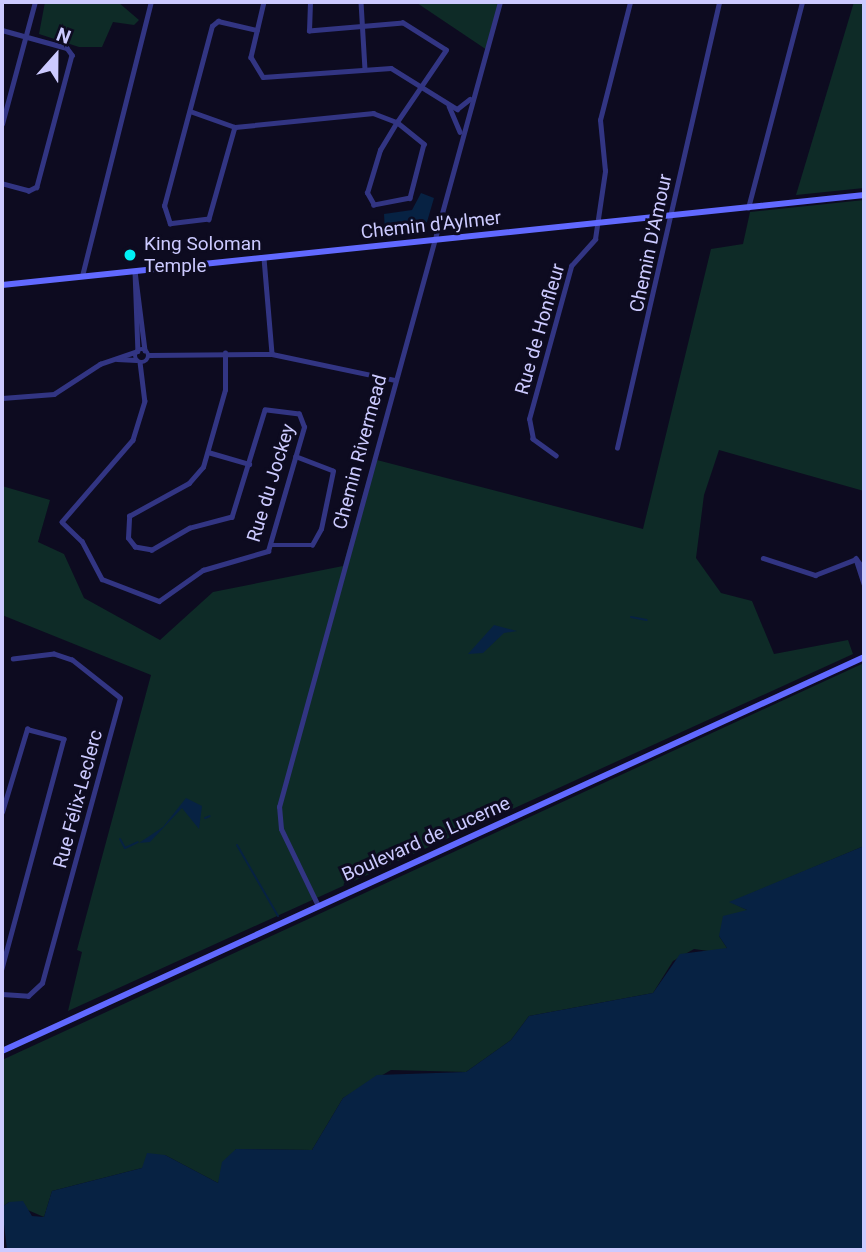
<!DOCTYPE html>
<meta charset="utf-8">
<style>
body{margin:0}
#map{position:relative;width:866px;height:1252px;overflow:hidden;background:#0d0b20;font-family:Roboto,sans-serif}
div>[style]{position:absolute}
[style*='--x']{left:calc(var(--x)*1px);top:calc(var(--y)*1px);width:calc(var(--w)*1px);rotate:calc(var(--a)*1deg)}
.green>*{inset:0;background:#0e2b27}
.water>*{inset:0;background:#072243}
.stream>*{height:2px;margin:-1px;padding:0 1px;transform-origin:1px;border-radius:1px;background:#072243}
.street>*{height:4.5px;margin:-2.25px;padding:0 2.25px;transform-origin:2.25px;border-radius:2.25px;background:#323583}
.street>.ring{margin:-2.25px;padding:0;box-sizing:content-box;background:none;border:4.5px solid #323583;border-radius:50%}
.secondary>*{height:6px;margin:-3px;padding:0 3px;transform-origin:3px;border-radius:3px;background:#6169ff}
.dots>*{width:19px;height:19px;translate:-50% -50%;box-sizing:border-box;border:4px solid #0d0b20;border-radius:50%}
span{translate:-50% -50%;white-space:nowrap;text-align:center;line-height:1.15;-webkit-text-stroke:6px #0d0b20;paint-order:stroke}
.street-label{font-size:19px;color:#cccaff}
.poi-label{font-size:19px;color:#cccaff}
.left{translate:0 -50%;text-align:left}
.frame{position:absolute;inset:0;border:4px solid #cccaff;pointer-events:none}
.north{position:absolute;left:21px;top:21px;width:70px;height:70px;-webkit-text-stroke:5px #0d0b20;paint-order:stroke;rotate:21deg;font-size:19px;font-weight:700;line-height:28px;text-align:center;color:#cccaff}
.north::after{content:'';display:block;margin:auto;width:24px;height:32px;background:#cccaff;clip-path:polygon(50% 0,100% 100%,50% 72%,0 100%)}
</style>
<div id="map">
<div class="green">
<div style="clip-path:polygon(45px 2px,118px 2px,139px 20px,134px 25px,113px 22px,102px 47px,79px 47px,39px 34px)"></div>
<div style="clip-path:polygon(405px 2px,500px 2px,487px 50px,417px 3px)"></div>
<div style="clip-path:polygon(854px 2px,864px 2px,864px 188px,796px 195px)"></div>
<div style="clip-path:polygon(864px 200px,864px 491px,719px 450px,704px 495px,696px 558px,721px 593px,752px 601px,774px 654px,848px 640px,853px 654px,68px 1011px,82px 952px,77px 950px,151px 675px,2px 615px,2px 486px,50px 500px,38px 542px,64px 554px,84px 598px,160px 640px,213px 592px,343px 566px,373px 459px,643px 529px,711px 249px,743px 244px,750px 212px)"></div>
<div style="clip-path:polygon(864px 663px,864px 846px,731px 902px,749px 911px,719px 936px,727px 948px,723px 953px,694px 949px,673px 961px,653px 993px,529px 1016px,511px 1040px,466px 1072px,391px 1070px,343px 1098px,312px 1150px,236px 1149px,218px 1183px,165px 1155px,142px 1168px,52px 1191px,44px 1217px,9px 1202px,2px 1207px,2px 1060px)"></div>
</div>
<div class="water">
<div style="clip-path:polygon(421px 193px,434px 198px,427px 222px,415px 230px,385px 232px,384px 214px,412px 210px)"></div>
<div style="clip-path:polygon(494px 625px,517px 631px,504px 633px,483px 653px,468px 654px)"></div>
<div style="clip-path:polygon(186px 798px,202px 806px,199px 829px,182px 808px,150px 842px,139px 843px,163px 827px)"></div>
<div style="clip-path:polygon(864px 846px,864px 1250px,7px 1250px,2px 1207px,9px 1202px,23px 1201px,32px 1216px,44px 1217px,52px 1191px,142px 1168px,147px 1153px,165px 1155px,218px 1183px,222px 1162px,236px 1149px,312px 1150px,343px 1098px,377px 1075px,466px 1072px,511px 1040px,529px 1016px,653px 993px,680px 954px,727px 948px,719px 936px,723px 916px,747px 910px,729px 902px)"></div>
</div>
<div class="stream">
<div style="--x:631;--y:617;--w:16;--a:11"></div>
<div style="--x:205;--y:818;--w:5;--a:-22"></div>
<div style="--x:120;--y:839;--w:10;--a:61"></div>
<div style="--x:125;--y:848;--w:14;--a:-25"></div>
<div style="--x:237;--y:845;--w:82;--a:60"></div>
</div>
<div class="street">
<div style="--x:264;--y:2;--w:57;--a:103.3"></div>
<div style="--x:251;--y:57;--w:23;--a:59"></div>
<div style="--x:263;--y:77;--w:128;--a:-4"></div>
<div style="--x:391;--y:68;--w:78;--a:31.8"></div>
<div style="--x:457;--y:109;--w:16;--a:-38"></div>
<div style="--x:361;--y:2;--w:67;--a:86.6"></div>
<div style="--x:2;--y:30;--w:67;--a:15.5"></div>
<div style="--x:67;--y:48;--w:9;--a:54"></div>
<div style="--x:72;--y:55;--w:137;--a:104.9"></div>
<div style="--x:37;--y:187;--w:9;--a:153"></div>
<div style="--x:29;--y:191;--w:28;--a:-165"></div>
<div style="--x:449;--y:106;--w:28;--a:67"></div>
<div style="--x:190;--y:111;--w:48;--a:19.6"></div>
<div style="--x:235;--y:127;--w:139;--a:-5.8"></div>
<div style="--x:373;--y:113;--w:26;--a:21"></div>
<div style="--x:397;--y:122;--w:87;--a:-55.8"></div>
<div style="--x:446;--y:50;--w:51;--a:-147.9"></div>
<div style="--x:403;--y:23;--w:94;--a:175.1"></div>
<div style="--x:309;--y:31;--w:29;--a:-88"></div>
<div style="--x:397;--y:122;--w:35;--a:39"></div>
<div style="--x:424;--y:144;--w:56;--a:104.5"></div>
<div style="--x:410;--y:198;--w:37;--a:169"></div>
<div style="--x:374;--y:205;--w:14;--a:-120"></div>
<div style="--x:367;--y:193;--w:45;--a:-73.2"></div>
<div style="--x:380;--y:150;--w:33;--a:-59"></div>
<div style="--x:2;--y:124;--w:126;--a:-74.9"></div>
<div style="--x:235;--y:127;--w:96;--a:105.8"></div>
<div style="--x:209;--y:219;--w:39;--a:173"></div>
<div style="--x:170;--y:224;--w:19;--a:-108"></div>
<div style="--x:164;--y:206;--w:186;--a:-75.1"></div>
<div style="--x:212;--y:26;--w:8;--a:-40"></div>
<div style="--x:218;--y:21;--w:40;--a:13"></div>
<div style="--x:748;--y:208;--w:213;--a:-75.3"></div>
<div style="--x:264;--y:258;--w:96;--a:85.2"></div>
<div style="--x:135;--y:271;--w:80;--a:87.9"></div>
<div style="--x:135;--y:271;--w:80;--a:82.8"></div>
<div style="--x:82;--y:276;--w:283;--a:-75.9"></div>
<div class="ring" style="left:135px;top:349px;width:9.5px;height:9.5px"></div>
<div style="--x:149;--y:355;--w:123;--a:-0.5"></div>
<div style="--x:272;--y:354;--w:126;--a:11.9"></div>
<div style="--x:117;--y:359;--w:19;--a:3"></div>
<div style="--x:140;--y:362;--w:39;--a:83"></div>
<div style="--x:145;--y:401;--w:41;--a:107.1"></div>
<div style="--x:133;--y:440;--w:108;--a:130.9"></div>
<div style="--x:62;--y:522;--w:28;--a:44"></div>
<div style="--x:82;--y:541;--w:43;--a:62.2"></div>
<div style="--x:102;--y:579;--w:61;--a:21.1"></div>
<div style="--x:159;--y:601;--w:54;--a:-35.2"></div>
<div style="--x:203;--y:570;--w:68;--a:-16.3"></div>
<div style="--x:268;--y:551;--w:129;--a:-73.8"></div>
<div style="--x:304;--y:427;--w:14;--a:-111"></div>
<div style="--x:299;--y:414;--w:34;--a:-173"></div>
<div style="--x:265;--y:410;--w:112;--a:107.1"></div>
<div style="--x:232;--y:517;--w:43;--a:165.3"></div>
<div style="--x:190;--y:528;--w:44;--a:149.9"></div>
<div style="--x:152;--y:550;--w:17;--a:-170"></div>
<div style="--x:135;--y:547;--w:11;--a:-128"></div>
<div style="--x:128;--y:538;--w:22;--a:-87"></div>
<div style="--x:129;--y:516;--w:68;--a:-28.8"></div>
<div style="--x:189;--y:483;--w:21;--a:-49"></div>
<div style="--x:203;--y:467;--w:80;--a:-74.1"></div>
<div style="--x:225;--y:390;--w:37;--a:-90"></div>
<div style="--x:2;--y:398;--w:52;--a:-4.4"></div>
<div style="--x:54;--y:394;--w:55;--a:-33.1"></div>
<div style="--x:100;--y:364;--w:39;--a:-19"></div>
<div style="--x:617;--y:448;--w:458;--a:-77.1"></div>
<div style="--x:208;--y:452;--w:43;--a:16.3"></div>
<div style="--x:556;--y:456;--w:29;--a:-144"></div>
<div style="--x:533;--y:439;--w:20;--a:-101"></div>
<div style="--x:529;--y:419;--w:159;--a:-74.6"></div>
<div style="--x:571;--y:266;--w:36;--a:-48"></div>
<div style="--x:595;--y:239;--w:69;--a:-81.6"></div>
<div style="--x:605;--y:171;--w:51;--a:-95.6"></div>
<div style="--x:600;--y:120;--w:122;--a:-75.7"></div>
<div style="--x:271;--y:545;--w:41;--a:0"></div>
<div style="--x:312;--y:545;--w:18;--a:-61"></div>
<div style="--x:321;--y:529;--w:59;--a:-78.3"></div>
<div style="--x:333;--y:471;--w:40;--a:-159"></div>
<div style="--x:763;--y:558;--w:55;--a:18.1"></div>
<div style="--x:815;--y:575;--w:44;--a:-21.3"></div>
<div style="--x:864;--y:570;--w:14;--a:-126"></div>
<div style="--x:856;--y:559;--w:26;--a:72"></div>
<div style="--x:2;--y:812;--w:87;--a:-73.2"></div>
<div style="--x:27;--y:729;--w:38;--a:15"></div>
<div style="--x:64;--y:739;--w:238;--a:105.1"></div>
<div style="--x:318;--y:906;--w:85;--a:-115.7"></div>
<div style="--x:281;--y:829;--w:22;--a:-95"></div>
<div style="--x:279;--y:807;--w:835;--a:-74.65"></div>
<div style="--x:2;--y:994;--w:26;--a:4"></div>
<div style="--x:28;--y:996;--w:19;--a:-43"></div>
<div style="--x:42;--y:983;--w:295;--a:-74.7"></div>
<div style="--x:120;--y:698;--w:61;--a:-141.6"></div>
<div style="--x:72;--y:660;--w:19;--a:-162"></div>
<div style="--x:54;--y:654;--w:41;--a:173"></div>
</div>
<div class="secondary">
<div style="--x:2;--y:285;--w:867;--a:-5.96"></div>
<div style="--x:2;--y:1051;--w:948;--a:-24.56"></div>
</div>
<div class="dots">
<div style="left:130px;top:255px;background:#00f0f5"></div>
</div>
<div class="street-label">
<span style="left:431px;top:225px;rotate:-6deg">Chemin d'Aylmer</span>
<span style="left:651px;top:243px;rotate:-78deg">Chemin D'Amour</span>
<span style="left:540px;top:329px;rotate:-74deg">Rue de Honfleur</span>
<span style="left:360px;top:452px;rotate:-75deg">Chemin Rivermead</span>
<span style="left:271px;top:483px;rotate:-73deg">Rue du Jockey</span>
<span style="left:78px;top:799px;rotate:-75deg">Rue Félix-Leclerc</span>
<span style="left:426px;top:839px;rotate:-24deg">Boulevard de Lucerne</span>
</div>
<div class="poi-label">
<span class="left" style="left:144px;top:255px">King Soloman<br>Temple</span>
</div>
<div class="frame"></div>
<div class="north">N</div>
</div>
